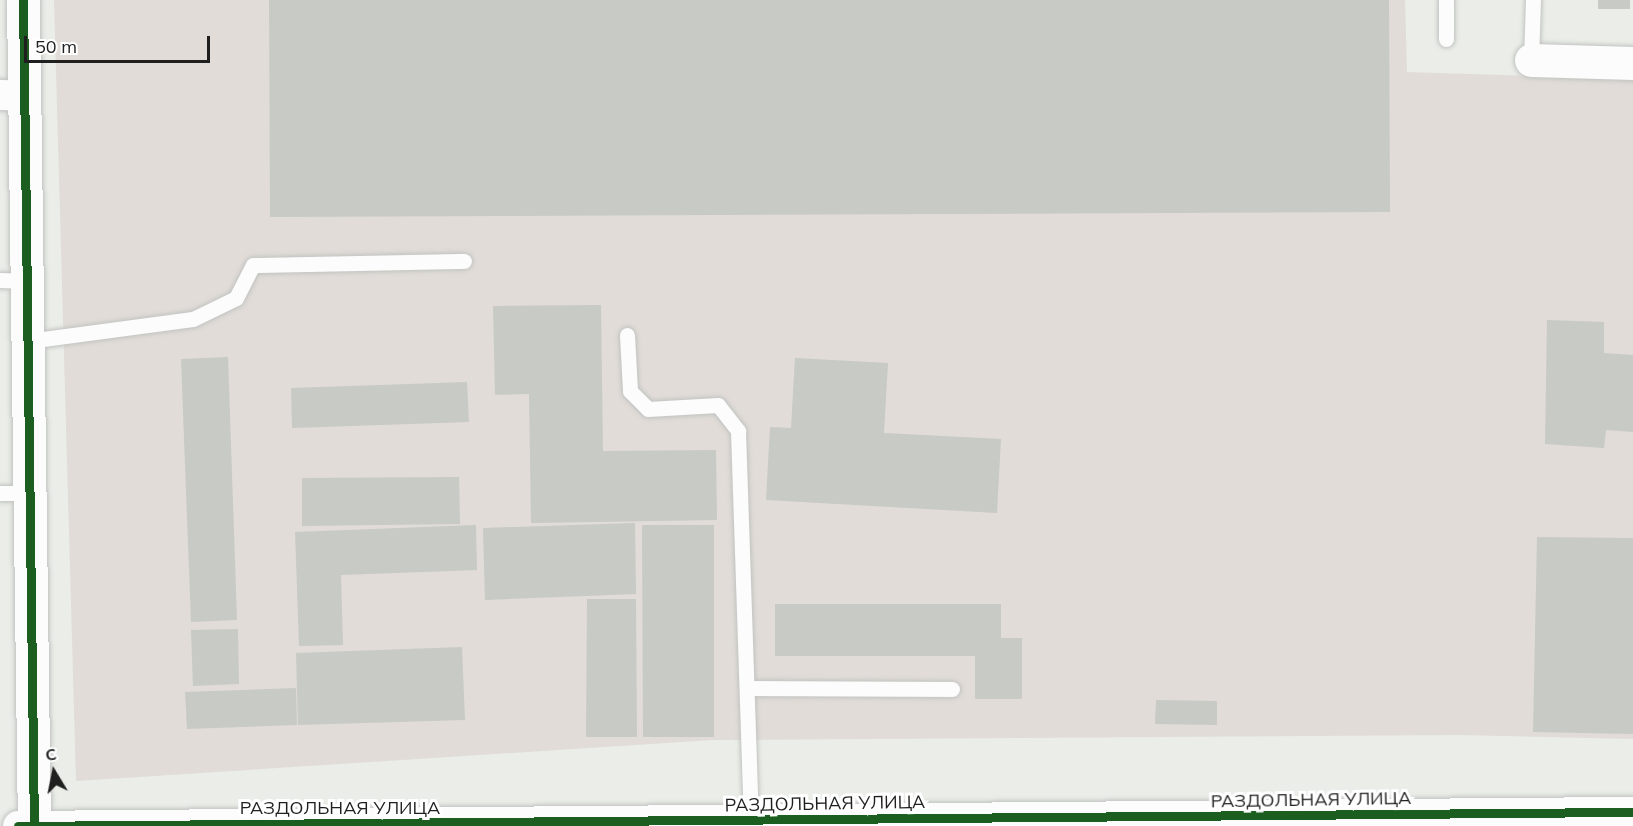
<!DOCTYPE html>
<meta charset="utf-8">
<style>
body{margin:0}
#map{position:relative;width:1633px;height:826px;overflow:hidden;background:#eaede8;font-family:Mulish,sans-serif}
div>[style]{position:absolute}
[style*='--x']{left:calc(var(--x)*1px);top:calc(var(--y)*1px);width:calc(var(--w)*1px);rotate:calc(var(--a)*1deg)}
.industrial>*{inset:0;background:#e1dcd8}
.building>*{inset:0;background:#c7cac5}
.roads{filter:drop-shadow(0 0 2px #c1c3c0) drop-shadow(0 0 2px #c1c3c0)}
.service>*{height:15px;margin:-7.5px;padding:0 7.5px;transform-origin:7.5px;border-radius:7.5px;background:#fcfcfc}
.minor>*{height:30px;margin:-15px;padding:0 15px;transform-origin:15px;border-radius:15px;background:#fcfcfc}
.tertiary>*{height:33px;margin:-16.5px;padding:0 16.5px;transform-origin:16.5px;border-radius:16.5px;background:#fcfcfc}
.cycleway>*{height:9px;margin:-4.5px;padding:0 4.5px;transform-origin:4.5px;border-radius:4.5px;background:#1b5e20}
span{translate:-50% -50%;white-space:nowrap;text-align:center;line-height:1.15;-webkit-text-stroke:6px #fff;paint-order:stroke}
.street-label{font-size:18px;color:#1f1f1f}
.north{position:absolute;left:24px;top:742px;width:60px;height:60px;-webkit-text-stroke:4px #fff;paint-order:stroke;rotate:350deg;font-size:16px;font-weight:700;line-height:24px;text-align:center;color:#1f1f1f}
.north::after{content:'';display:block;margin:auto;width:21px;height:27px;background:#1f1f1f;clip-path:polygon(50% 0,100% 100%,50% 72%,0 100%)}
.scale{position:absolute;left:24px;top:36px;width:186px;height:27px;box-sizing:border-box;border:3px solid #1f1f1f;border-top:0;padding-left:8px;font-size:18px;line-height:21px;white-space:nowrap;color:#1f1f1f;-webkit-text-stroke:4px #fff;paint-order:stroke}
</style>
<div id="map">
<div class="industrial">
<div style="clip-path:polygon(54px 0,1405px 0,1407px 72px,1633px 79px,1633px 739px,1459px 735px,712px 740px,76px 781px)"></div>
</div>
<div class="building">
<div style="clip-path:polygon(269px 0,1389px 0,1390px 212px,270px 217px)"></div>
<div style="clip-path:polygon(1598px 0,1630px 0,1630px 9px,1598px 9px)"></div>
<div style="clip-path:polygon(601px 305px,603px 451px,716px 450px,717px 520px,531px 523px,529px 394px,495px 395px,493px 306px)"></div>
<div style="clip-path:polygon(1547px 320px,1604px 322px,1604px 353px,1633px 355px,1633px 432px,1606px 430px,1604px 448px,1545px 444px)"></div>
<div style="clip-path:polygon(228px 357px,237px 620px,191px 622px,181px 359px)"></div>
<div style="clip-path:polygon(795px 358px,888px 363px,884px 433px,1001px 439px,997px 513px,766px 500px,770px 427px,791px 428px)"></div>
<div style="clip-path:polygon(467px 382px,469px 422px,292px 428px,291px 388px)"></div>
<div style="clip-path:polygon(459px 477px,460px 524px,302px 526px,302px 478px)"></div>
<div style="clip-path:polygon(635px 523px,636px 594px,485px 600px,483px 528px)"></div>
<div style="clip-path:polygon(476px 525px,477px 570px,341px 575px,343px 645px,299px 646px,295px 532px)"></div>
<div style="clip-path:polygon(642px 525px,714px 525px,714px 737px,643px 737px)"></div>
<div style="clip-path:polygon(1537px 537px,1633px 538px,1633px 734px,1533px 732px)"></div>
<div style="clip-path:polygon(587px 599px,636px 599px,637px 737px,586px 737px)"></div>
<div style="clip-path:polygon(775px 604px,1001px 604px,1001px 638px,1022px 638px,1022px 699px,975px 699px,975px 656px,775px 656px)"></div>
<div style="clip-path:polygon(238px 629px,239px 684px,193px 686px,191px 630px)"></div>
<div style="clip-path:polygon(462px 647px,465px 720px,298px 725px,296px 653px)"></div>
<div style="clip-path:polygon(296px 688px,297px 725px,187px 729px,185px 692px)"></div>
<div style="clip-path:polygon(1156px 700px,1217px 701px,1217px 725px,1155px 724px)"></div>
</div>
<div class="roads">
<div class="service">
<div style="--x:1446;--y:39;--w:39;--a:-90"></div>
<div style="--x:1531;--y:60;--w:60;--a:-88.1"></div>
<div style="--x:0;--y:280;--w:27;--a:2"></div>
<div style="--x:627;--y:335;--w:56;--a:86.9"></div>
<div style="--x:630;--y:391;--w:25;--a:45"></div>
<div style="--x:648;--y:409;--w:70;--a:-3.3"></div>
<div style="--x:718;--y:405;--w:33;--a:52"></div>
<div style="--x:738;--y:431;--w:390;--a:88.1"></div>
<div style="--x:28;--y:341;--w:166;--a:-7.6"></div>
<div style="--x:193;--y:319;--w:48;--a:-26"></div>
<div style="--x:236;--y:298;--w:37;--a:-63"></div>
<div style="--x:253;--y:265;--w:211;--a:-1.1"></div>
<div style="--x:0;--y:493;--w:30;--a:0"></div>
<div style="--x:747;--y:688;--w:205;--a:0.3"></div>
</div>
<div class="minor">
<div style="--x:0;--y:95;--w:24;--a:2"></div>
<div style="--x:18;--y:826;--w:1615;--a:-0.5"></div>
</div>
<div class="tertiary">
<div style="--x:23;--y:0;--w:826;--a:89.24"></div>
<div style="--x:1531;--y:60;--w:102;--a:1.7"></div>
</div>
</div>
<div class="cycleway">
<div style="--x:23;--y:0;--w:826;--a:89.24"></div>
<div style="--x:18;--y:826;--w:1615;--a:-0.5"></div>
</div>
<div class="street-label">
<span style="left:1311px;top:800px;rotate:-1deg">РАЗДОЛЬНАЯ УЛИЦА</span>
<span style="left:825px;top:804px;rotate:-1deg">РАЗДОЛЬНАЯ УЛИЦА</span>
<span style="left:340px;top:808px">РАЗДОЛЬНАЯ УЛИЦА</span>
</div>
<div class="north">С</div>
<div class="scale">50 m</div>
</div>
